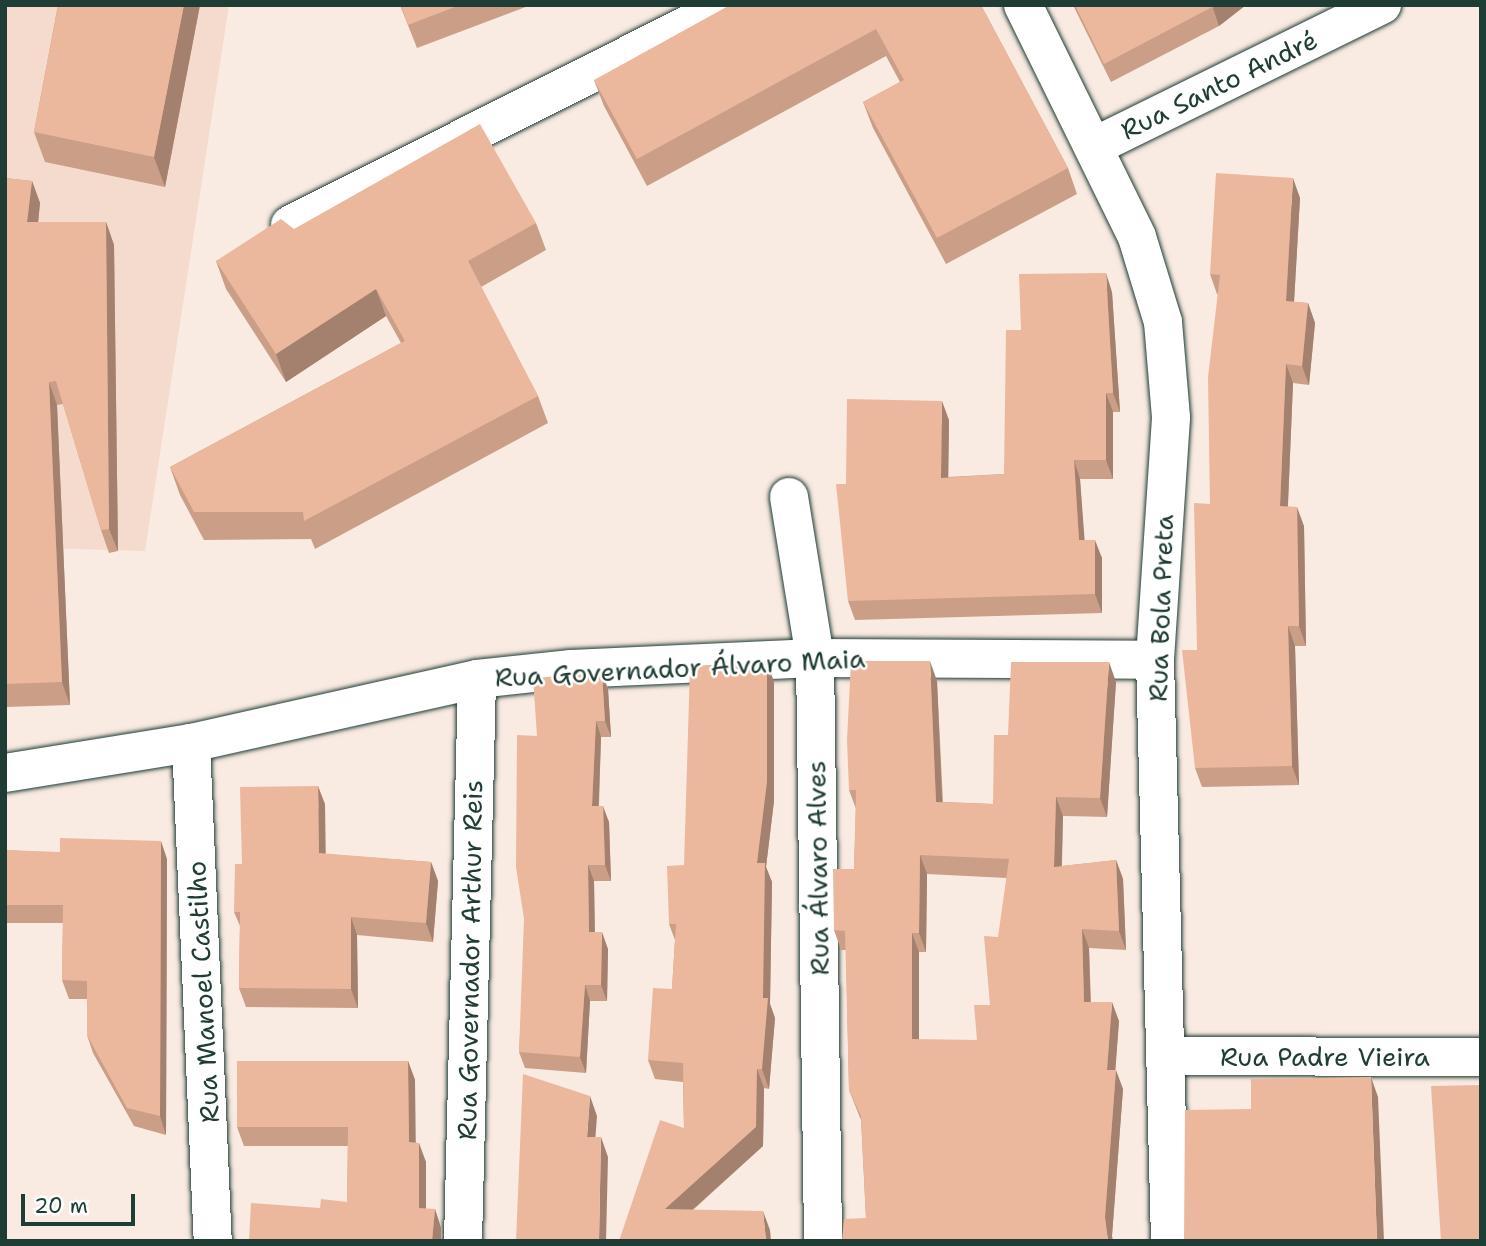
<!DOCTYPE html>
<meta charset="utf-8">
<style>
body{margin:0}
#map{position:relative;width:1486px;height:1246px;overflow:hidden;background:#f9eae2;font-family:"Shantell Sans",sans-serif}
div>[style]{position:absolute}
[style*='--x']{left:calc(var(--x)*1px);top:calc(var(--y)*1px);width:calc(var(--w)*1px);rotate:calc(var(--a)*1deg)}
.built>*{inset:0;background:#f5dbcd}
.roads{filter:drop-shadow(0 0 2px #1f3d34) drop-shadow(0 0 2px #1f3d34)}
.minor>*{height:38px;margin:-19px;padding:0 19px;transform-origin:19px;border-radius:19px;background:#fff}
.wall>*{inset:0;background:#ca9e87}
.shaded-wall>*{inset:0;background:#a4816e}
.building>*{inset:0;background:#ebb89d}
span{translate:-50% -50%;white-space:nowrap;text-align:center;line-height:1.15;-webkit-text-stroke:5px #fff;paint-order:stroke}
.street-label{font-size:26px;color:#1f3d34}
.frame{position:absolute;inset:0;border:7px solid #1f3d34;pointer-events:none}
.scale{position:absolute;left:21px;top:1194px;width:114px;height:32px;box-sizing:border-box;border:4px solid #1f3d34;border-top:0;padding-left:9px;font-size:21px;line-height:24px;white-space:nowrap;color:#1f3d34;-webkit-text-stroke:5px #fff;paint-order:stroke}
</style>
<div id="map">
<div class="built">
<div style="clip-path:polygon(5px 5px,229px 5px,145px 551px,5px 547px)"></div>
</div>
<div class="roads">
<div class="minor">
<div style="--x:1023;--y:5;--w:258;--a:63.8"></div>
<div style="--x:1137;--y:237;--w:89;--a:73"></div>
<div style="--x:1163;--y:322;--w:96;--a:85.2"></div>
<div style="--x:1171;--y:418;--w:243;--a:93.8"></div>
<div style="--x:1155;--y:660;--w:581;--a:88.52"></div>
<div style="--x:1095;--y:146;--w:320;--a:-26.2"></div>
<div style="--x:290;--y:225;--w:489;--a:-26.7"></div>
<div style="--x:789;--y:497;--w:163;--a:80.8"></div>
<div style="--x:815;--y:658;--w:583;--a:89.21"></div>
<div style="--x:191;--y:743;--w:498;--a:87.5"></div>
<div style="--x:5;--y:773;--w:188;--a:-9.2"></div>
<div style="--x:191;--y:743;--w:293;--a:-12.6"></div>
<div style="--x:477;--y:679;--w:95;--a:-6.1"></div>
<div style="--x:571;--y:669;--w:244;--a:-2.6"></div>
<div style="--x:815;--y:658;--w:340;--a:0.3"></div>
<div style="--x:1169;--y:1056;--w:312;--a:0.2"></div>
<div style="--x:463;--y:1241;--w:562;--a:-88.57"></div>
</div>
</div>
<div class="wall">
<div style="clip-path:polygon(58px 5px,200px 5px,165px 187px,45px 162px,34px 132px)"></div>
<div style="clip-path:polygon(400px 5px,531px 5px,417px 48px)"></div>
<div style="clip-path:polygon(981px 5px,1068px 168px,1077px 194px,946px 264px,873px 128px,863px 102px,900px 82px,886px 56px,647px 186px,604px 106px,594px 80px)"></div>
<div style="clip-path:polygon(1073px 5px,1246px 5px,1219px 26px,1111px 82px)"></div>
<div style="clip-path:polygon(5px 178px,32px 181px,40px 203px,38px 222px,106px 222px,114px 245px,118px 551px,109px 553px,101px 530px,63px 404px,57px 405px,70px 705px,5px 707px)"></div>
<div style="clip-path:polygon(1300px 198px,1294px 302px,1308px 303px,1315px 323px,1309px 385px,1293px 383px,1288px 506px,1304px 526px,1306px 646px,1295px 646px,1299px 785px,1202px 787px,1195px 768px,1197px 650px,1210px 504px,1218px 294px,1217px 294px,1210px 274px)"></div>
<div style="clip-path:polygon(536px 223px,546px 250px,481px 287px,538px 396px,548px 423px,315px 549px,311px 539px,204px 540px,180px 495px,170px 467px,401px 343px,386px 316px,286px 382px,226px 289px,216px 261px,294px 229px)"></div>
<div style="clip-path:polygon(1112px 292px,1120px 412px,1113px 412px,1113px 479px,1080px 479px,1084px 540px,1102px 558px,1102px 613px,855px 620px,848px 601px,846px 484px,949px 420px,948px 477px,1004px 474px,1021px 330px)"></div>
<div style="clip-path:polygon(767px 662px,774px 682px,774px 801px,766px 867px,772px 882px,770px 1004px,775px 1018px,769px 1089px,764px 1088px,763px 1146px,693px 1210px,770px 1230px,619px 1241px,684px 1128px,683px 1082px,655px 1079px,648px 1060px,672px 989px,675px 940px,669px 924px,684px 865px)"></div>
<div style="clip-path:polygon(602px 673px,608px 689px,611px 737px,601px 737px,599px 806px,609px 822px,611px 881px,594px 881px,595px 932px,608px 949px,607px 1001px,590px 1001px,586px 1073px,525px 1068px,519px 1052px,537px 736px)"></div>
<div style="clip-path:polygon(evenodd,937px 681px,943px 802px,993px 804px,1008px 735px,1116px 682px,1107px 817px,1063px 816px,1062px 866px,1116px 860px,1123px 879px,1126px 950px,1089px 948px,1091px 1002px,1119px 1021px,1115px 1070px,1123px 1089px,1112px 1236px,866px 1218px,861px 1120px,849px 1090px,846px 950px,841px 950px,834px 930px,854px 869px,856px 809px,849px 790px,937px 681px,927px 874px,1007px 878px,990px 1005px,977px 1040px,919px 1040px,919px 952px,926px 952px,927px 874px)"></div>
<div style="clip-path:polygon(325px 804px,325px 854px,431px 862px,438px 881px,433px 942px,357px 935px,358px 1008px,246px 1007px,239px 988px,240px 926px,234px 912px,242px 864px)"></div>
<div style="clip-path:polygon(5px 850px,167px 859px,166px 1135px,134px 1126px,93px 1053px,87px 1035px,87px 999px,69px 999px,62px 980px,63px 923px,5px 923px)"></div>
<div style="clip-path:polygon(408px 1061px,415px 1080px,415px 1142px,426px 1162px,426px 1209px,435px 1209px,441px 1228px,441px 1241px,249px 1241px,320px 1208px,347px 1202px,348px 1146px,244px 1146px,237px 1127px)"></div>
</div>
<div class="shaded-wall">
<div style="clip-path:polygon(184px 5px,200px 5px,165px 187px,154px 157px)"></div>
<div style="clip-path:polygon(1216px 5px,1246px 5px,1219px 26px,1213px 8px)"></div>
<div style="clip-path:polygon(1293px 178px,1300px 198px,1293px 320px,1286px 301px)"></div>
<div style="clip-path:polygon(32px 181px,40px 203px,36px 245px,27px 222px)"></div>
<div style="clip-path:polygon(106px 222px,114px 245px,118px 551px,109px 529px)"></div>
<div style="clip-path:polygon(1106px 273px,1112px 292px,1120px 412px,1113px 393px)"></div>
<div style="clip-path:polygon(376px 289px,386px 316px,286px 382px,276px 354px)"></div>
<div style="clip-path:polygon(1308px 303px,1315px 323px,1309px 385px,1302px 366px)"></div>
<div style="clip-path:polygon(1286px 364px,1293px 383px,1287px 525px,1280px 506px)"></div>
<div style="clip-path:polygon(49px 382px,57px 405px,70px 705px,62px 682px)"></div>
<div style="clip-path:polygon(1106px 393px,1113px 412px,1113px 479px,1106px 460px)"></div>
<div style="clip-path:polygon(942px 401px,949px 420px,948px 496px,941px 478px)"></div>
<div style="clip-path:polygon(1074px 460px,1080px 479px,1086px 558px,1079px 540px)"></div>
<div style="clip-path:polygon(1297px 507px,1304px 526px,1306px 646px,1299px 626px)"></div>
<div style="clip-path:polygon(1095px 540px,1102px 558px,1102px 613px,1095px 594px)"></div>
<div style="clip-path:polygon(1288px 626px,1295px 646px,1299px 785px,1292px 766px)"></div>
<div style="clip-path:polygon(930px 661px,937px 681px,943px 821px,936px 802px)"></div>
<div style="clip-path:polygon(767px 662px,774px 682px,774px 801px,766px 867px,772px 882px,770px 1004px,775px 1018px,769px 1089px,762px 1069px,763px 998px,757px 863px)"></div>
<div style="clip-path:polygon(1109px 662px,1116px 682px,1107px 817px,1100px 798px)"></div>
<div style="clip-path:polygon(602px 673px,608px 689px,611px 737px,605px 721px)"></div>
<div style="clip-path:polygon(596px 721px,601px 737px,598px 822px,592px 806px)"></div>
<div style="clip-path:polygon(318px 786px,325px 804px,326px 872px,319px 853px)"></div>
<div style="clip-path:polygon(1056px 797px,1063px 816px,1061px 886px,1054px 867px)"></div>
<div style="clip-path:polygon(603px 806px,609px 822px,611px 881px,605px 865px)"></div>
<div style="clip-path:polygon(161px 841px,167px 859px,166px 1135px,160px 1116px)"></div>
<div style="clip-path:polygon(920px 855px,927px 874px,926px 952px,919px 933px)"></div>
<div style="clip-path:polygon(1116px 860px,1123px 879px,1126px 950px,1119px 931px)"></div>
<div style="clip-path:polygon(431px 862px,438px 881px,433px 942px,426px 923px)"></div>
<div style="clip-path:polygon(588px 865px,594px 881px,595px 948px,589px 932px)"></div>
<div style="clip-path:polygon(351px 917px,357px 935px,358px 1008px,351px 989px)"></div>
<div style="clip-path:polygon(1082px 929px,1089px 948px,1091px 1022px,1084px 1002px)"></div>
<div style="clip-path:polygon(602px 932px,608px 949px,607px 1001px,601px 985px)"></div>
<div style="clip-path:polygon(912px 933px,919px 952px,919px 1059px,912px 1039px)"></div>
<div style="clip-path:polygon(585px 985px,590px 1001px,586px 1073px,580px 1057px)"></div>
<div style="clip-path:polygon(1112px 1002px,1119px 1021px,1114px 1089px,1107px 1070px)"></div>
<div style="clip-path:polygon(408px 1061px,415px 1080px,416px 1161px,409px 1142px)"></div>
<div style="clip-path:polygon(757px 1069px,764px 1088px,763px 1146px,672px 1228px,665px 1209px)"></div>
<div style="clip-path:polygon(1116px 1070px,1123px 1089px,1112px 1236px,1113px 1241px,1108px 1241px,1105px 1217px)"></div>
<div style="clip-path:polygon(1371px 1077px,1378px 1097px,1384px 1241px,1377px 1241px)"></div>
<div style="clip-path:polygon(590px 1096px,597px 1116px,594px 1156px,587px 1137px)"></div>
<div style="clip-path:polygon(601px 1137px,608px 1157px,606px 1241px,599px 1241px)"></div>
<div style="clip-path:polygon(419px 1143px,426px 1162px,426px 1227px,419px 1208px)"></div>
<div style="clip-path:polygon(435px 1209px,441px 1228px,441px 1241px,432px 1241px)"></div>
<div style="clip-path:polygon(763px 1211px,770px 1230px,771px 1241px,766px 1241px)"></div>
</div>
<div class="building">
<div style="clip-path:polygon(58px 5px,184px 5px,154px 157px,34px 132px)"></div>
<div style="clip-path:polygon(401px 5px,460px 5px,408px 25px)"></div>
<div style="clip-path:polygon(730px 5px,981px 5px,1068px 168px,937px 238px,863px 102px,904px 80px,876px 29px,637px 159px,594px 80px)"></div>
<div style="clip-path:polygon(1075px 5px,1216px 5px,1104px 64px)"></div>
<div style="clip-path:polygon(480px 124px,536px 223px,468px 261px,538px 396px,304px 521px,303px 512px,194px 512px,170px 467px,405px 341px,376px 289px,276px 354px,216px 261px,281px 219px,294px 229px)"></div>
<div style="clip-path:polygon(1216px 173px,1293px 178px,1286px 301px,1308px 303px,1302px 366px,1286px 364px,1280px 506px,1297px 507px,1299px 626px,1288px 626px,1292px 766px,1195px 768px,1182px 650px,1197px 650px,1194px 503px,1210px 504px,1208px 377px,1220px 275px,1210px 274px)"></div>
<div style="clip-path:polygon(5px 178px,32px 181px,27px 222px,106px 222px,109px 529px,101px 530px,56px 381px,49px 382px,62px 682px,5px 684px)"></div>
<div style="clip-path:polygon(1106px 273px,1113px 393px,1106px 393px,1106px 460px,1074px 460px,1079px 540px,1095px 540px,1095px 594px,848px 601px,836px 484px,846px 484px,847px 399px,942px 401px,941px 478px,1004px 474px,1006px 330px,1021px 330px,1019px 274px)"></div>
<div style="clip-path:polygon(evenodd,851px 661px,930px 661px,936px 802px,993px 804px,994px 735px,1008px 735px,1011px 662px,1109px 662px,1100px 798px,1056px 797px,1054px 867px,1116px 860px,1119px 931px,1082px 929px,1084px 1002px,1112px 1002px,1107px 1070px,1116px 1070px,1105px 1217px,1108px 1241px,842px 1241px,844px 1219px,866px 1218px,861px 1116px,849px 1090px,845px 931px,834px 930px,833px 869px,854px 869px,856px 790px,849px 790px,847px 740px,851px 661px,920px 855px,1009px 859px,998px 937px,984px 936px,990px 1005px,974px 1005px,977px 1040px,912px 1039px,912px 933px,919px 933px,920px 855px)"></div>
<div style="clip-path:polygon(767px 662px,767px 782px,757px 863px,765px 863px,763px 998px,768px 998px,762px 1069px,757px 1069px,756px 1127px,665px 1209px,763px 1211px,766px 1241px,619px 1241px,660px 1120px,684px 1128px,683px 1063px,648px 1060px,653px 988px,672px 989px,676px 924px,669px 924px,667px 866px,684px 865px,690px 666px)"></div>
<div style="clip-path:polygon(602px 673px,605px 721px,596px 721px,592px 806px,603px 806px,605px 865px,588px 865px,589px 932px,602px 932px,601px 985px,585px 985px,580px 1057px,519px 1052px,524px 919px,516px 867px,517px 735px,537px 736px,533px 678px)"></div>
<div style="clip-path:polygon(318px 786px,319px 853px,431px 862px,426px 923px,351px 917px,351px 989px,239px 988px,240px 912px,234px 912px,235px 864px,242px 864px,240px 787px)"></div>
<div style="clip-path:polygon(60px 838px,161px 841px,160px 1116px,127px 1108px,87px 1035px,87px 981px,62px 980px,63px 905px,5px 905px,5px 850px,60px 852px)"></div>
<div style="clip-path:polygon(237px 1061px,408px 1061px,409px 1142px,419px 1143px,419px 1208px,435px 1209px,432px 1241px,249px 1241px,251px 1203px,320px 1208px,321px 1199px,347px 1202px,348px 1127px,237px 1127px)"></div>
<div style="clip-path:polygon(523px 1074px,590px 1096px,587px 1137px,601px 1137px,599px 1241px,516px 1241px)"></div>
<div style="clip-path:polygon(1371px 1077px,1377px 1241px,1184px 1241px,1185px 1110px,1251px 1109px,1251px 1079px)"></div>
<div style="clip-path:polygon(1481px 1085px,1481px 1241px,1441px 1241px,1431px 1086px)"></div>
</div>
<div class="street-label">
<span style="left:1219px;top:85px;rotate:-26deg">Rua Santo André</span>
<span style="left:1161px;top:608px;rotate:-88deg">Rua Bola Preta</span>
<span style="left:680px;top:668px;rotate:-3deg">Rua Governador Álvaro Maia</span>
<span style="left:818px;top:868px;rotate:-91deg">Rua Álvaro Alves</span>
<span style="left:470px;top:960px;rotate:-89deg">Rua Governador Arthur Reis</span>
<span style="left:203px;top:992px;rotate:-93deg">Rua Manoel Castilho</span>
<span style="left:1325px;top:1057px">Rua Padre Vieira</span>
</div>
<div class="frame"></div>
<div class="scale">20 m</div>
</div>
